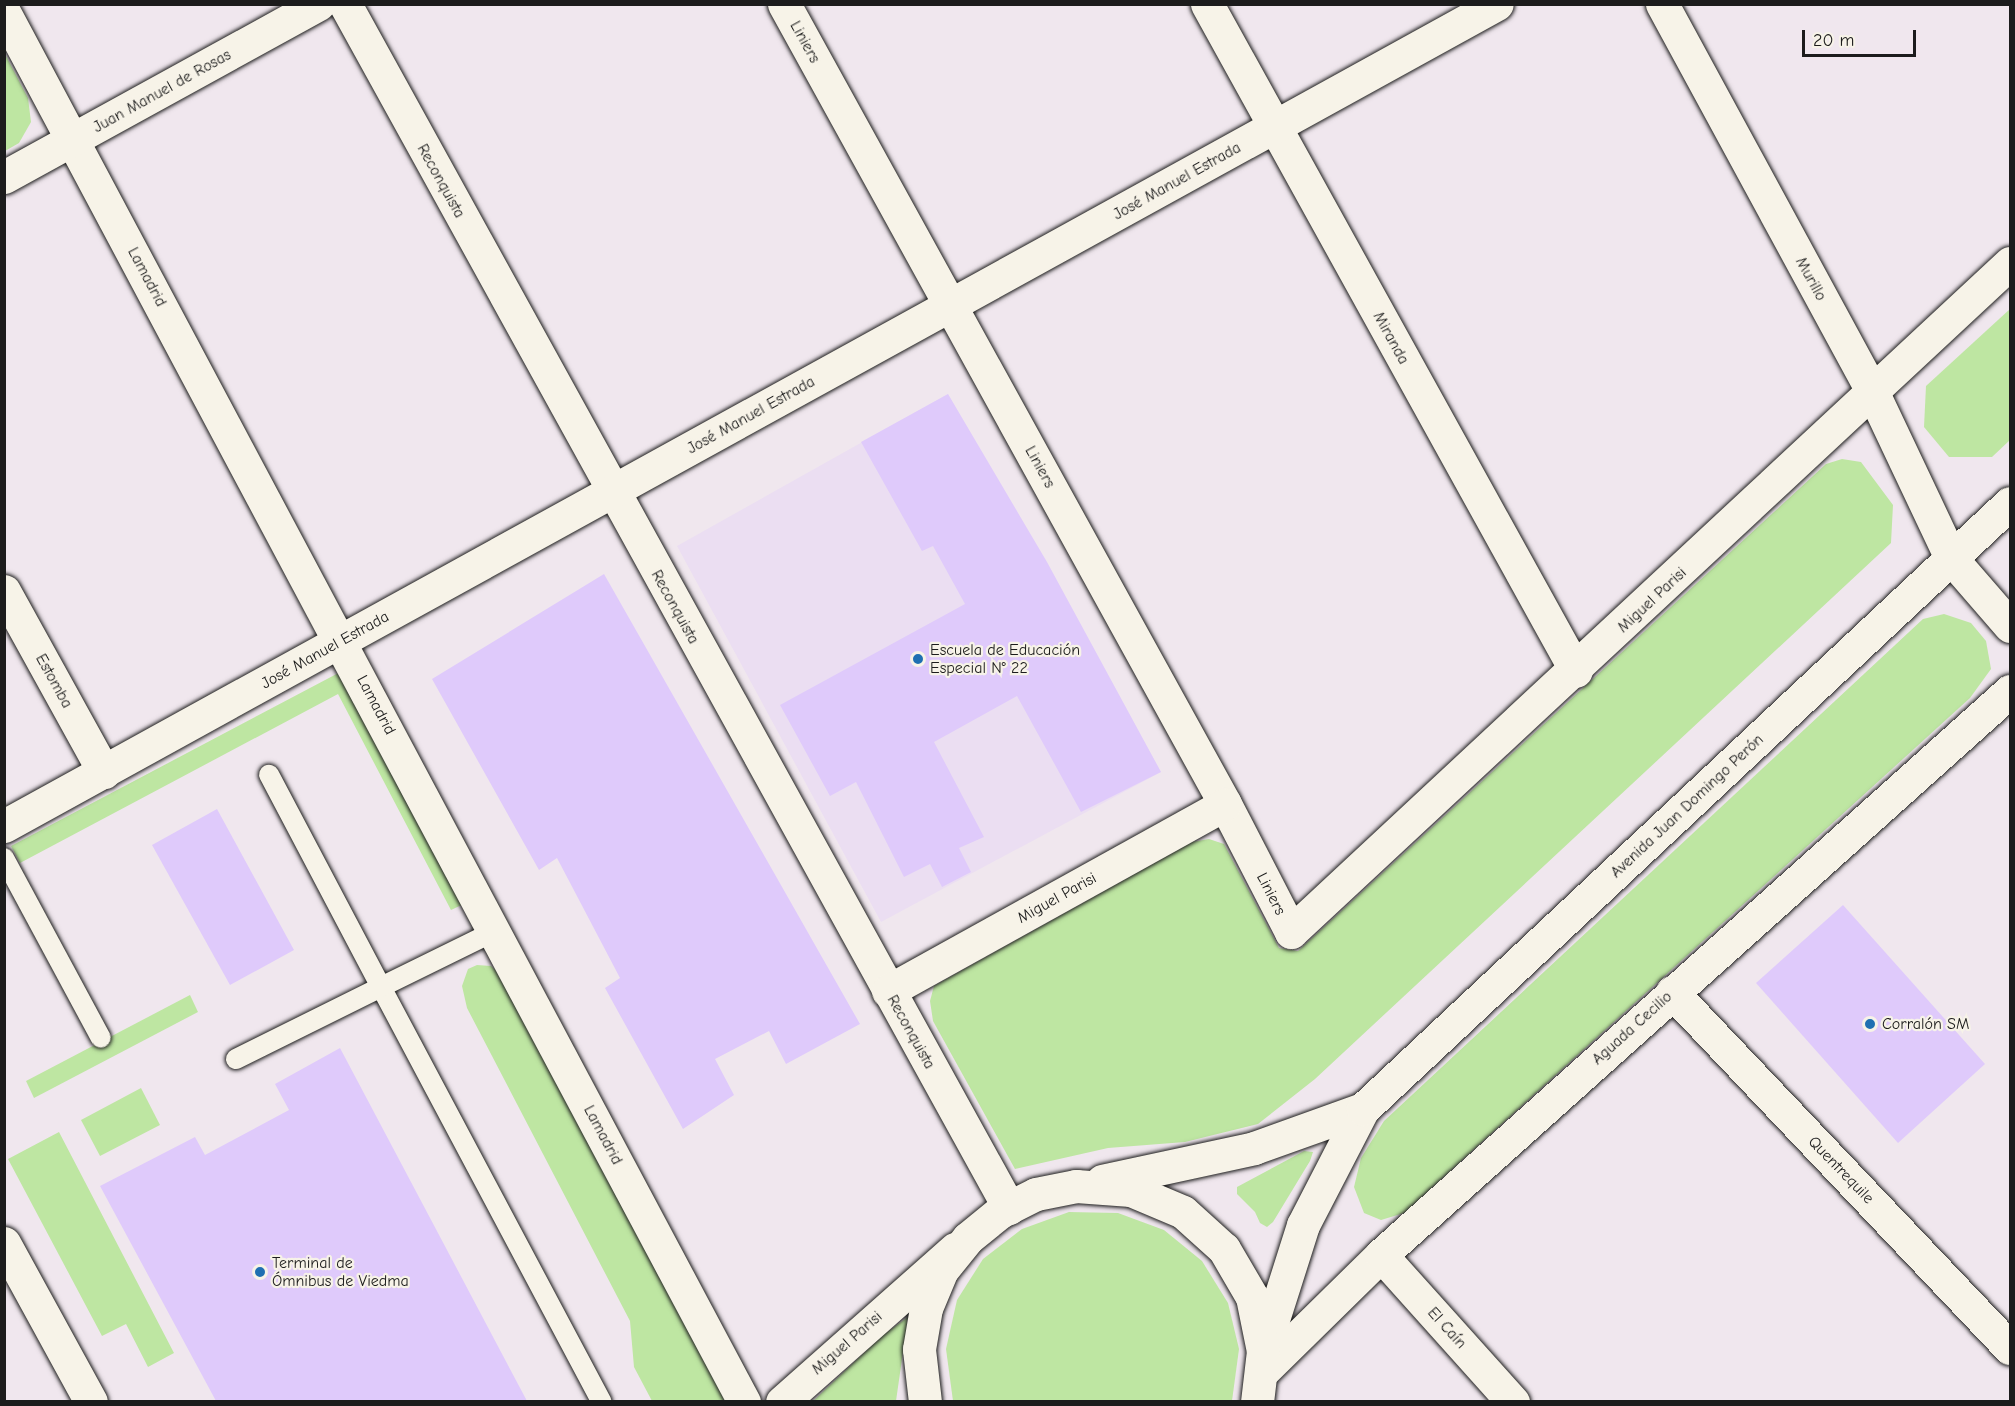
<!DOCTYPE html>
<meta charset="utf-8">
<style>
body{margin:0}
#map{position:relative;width:2015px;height:1406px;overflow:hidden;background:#f0e7ee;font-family:"Comic Neue",sans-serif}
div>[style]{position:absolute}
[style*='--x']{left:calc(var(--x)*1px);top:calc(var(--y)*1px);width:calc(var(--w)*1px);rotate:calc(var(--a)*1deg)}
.built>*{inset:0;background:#ebdef2}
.green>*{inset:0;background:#bee6a2}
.building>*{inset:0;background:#dfcafb}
.roads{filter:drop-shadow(0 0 2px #1c1c1c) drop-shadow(0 0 2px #1c1c1c)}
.lane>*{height:20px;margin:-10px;padding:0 10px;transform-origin:10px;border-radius:10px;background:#f7f3e8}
.street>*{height:33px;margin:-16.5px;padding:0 16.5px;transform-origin:16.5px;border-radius:16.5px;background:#f7f3e8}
.secondary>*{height:33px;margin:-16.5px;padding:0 16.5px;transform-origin:16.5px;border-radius:16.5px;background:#f7f3e8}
.dots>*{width:16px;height:16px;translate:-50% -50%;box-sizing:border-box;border:3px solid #f7f3e8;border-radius:50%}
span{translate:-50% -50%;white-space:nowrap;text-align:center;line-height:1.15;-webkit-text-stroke:4.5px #f7f3e8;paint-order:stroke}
.street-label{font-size:16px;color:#1c1c1c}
.poi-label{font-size:16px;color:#1c1c1c}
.left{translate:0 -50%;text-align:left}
.frame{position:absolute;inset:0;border:6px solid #1c1c1c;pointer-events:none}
.scale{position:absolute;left:1802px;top:30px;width:114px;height:27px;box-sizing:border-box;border:3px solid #1c1c1c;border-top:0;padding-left:8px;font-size:18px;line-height:21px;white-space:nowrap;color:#1c1c1c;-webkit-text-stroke:4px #f7f3e8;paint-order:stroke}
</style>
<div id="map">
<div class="built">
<div style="clip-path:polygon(948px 394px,1161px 772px,881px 922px,677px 546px)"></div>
</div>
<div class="green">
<div style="clip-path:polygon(5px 54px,28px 98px,31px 122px,19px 143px,5px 151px)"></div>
<div style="clip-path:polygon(2010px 309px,2010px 440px,1992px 457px,1949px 457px,1924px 427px,1926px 386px)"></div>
<div style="clip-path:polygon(1842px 459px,1861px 462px,1893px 505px,1891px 543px,1315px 1079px,1258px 1124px,1185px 1142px,1108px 1148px,1015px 1169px,933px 1021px,930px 1001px,934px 986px,1192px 842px,1209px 839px,1224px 844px,1279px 948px,1298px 951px,1826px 464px)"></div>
<div style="clip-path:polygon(1944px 614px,1971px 623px,1986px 641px,1991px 669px,1970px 698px,1404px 1213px,1381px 1220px,1364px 1213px,1354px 1187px,1361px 1158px,1384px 1121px,1923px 619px)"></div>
<div style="clip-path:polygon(346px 669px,468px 902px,451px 910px,338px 694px,20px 863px,11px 846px)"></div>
<div style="clip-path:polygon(477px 965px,491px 966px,512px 985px,727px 1401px,652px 1401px,634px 1367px,630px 1321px,467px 1008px,462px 986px,468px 969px)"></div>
<div style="clip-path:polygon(190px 995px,198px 1012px,34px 1098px,26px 1081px)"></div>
<div style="clip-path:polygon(141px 1088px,160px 1125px,100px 1156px,81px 1120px)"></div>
<div style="clip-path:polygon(59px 1132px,174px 1353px,148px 1367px,126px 1324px,102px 1336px,8px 1159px)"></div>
<div style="clip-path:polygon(1304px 1151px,1313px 1152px,1310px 1161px,1273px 1222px,1267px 1227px,1260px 1223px,1255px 1212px,1237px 1194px,1237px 1187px)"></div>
<div style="clip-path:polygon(1069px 1212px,1118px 1213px,1164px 1230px,1202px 1261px,1228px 1303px,1239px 1349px,1232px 1401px,953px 1401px,946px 1349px,957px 1300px,983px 1259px,1022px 1229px)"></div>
<div style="clip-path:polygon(908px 1317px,896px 1401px,812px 1402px,883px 1335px)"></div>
</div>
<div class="building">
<div style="clip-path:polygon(948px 394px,1047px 562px,1161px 772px,1081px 812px,1017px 696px,934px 742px,984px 837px,959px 848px,971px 872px,942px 887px,930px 864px,904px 877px,856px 782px,830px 796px,780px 705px,965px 604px,933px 546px,922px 551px,861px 442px)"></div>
<div style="clip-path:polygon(604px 574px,860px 1024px,786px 1064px,769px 1031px,715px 1059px,734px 1095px,683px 1129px,605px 988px,620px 978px,557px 858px,539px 870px,432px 679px)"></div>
<div style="clip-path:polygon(217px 809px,294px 950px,230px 985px,152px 845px)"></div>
<div style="clip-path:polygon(1843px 905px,1985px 1064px,1898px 1143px,1756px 983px)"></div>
<div style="clip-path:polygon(340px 1048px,527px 1401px,216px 1401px,100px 1186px,195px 1137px,205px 1155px,289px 1110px,275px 1084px)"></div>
</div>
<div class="roads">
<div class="lane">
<div style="--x:4;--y:858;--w:204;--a:61.7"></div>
<div style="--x:495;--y:931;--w:127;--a:153.8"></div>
<div style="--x:381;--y:987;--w:470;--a:62"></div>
<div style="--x:236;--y:1059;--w:162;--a:-26.4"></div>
<div style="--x:381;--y:987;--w:240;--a:-117.8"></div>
</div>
<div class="street">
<div style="--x:345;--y:4;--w:1375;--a:61.12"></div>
<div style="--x:784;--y:4;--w:913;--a:61.13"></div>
<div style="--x:1225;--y:804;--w:144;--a:62.7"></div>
<div style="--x:1291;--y:932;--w:982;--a:-42.94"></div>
<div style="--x:1207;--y:4;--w:762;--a:61.05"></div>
<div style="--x:1662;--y:4;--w:443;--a:61.5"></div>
<div style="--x:1873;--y:393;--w:183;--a:64.7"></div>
<div style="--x:1951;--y:558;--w:90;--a:49.1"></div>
<div style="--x:4;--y:12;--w:1575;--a:61.97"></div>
<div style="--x:4;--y:177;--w:359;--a:-28.8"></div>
<div style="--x:4;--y:591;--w:207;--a:61.1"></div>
<div style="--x:4;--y:826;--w:1704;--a:-28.84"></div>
<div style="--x:888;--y:991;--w:385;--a:-29"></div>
<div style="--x:1672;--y:992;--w:491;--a:46.5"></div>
<div style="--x:1381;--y:1255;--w:198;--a:48.1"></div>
<div style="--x:1261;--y:1373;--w:168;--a:-44.5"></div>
<div style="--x:1381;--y:1255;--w:845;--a:-41.88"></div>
<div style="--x:782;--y:1402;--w:231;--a:-41.5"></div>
</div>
<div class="secondary">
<div style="--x:1102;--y:1181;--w:156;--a:-12.2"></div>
<div style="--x:1254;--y:1148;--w:116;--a:-19.7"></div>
<div style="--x:4;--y:1243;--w:181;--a:61.3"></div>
<div style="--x:1263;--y:1351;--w:132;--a:-72.4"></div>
<div style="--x:1303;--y:1225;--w:131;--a:-62.7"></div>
<div style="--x:1363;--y:1109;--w:886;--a:-43.13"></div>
<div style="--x:925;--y:1402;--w:53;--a:-96.5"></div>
<div style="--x:919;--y:1349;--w:42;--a:-80.3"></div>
<div style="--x:926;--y:1308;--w:41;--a:-67.2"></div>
<div style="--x:942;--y:1270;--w:41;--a:-50.9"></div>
<div style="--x:968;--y:1238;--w:41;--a:-39.1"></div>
<div style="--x:1000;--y:1212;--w:40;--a:-26.6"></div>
<div style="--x:1036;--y:1194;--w:41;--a:-11.3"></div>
<div style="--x:1076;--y:1186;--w:55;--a:4.2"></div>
<div style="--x:1131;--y:1190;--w:56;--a:22.9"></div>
<div style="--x:1183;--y:1212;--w:55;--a:42.1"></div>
<div style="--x:1224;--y:1249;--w:56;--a:59.7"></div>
<div style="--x:1252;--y:1297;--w:55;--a:78.5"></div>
<div style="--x:1263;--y:1351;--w:51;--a:96.7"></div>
</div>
</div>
<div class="dots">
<div style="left:918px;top:659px;background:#1f6fb2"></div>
<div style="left:1870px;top:1024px;background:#1f6fb2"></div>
<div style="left:260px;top:1272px;background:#1f6fb2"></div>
</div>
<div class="street-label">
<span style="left:805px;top:42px;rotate:61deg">Liniers</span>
<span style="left:162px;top:91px;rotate:-29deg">Juan Manuel de Rosas</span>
<span style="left:441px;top:181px;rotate:61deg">Reconquista</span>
<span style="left:1177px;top:181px;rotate:-29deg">José Manuel Estrada</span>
<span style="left:147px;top:277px;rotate:62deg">Lamadrid</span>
<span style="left:1811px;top:279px;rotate:61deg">Murillo</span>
<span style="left:1391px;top:338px;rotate:61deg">Miranda</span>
<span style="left:751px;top:415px;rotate:-29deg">José Manuel Estrada</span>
<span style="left:1040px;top:467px;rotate:61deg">Liniers</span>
<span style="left:1652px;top:600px;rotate:-43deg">Miguel Parisi</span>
<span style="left:675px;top:607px;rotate:61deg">Reconquista</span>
<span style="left:325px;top:650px;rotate:-29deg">José Manuel Estrada</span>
<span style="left:54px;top:681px;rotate:61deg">Estomba</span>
<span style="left:376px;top:705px;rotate:62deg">Lamadrid</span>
<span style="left:1687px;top:806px;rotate:-43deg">Avenida Juan Domingo Perón</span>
<span style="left:1271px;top:894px;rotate:63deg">Liniers</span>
<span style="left:1057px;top:898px;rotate:-29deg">Miguel Parisi</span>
<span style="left:1632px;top:1028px;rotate:-42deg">Aguada Cecilio</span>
<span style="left:911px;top:1032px;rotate:61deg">Reconquista</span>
<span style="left:603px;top:1135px;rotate:62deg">Lamadrid</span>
<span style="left:1841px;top:1170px;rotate:46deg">Quentrequile</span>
<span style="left:1447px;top:1328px;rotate:48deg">El Caín</span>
<span style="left:847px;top:1343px;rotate:-41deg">Miguel Parisi</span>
</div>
<div class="poi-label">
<span class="left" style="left:930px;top:659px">Escuela de Educación<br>Especial N° 22</span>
<span class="left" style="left:1882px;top:1024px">Corralón SM</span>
<span class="left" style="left:272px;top:1272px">Terminal de<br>Ómnibus de Viedma</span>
</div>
<div class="frame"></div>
<div class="scale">20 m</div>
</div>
